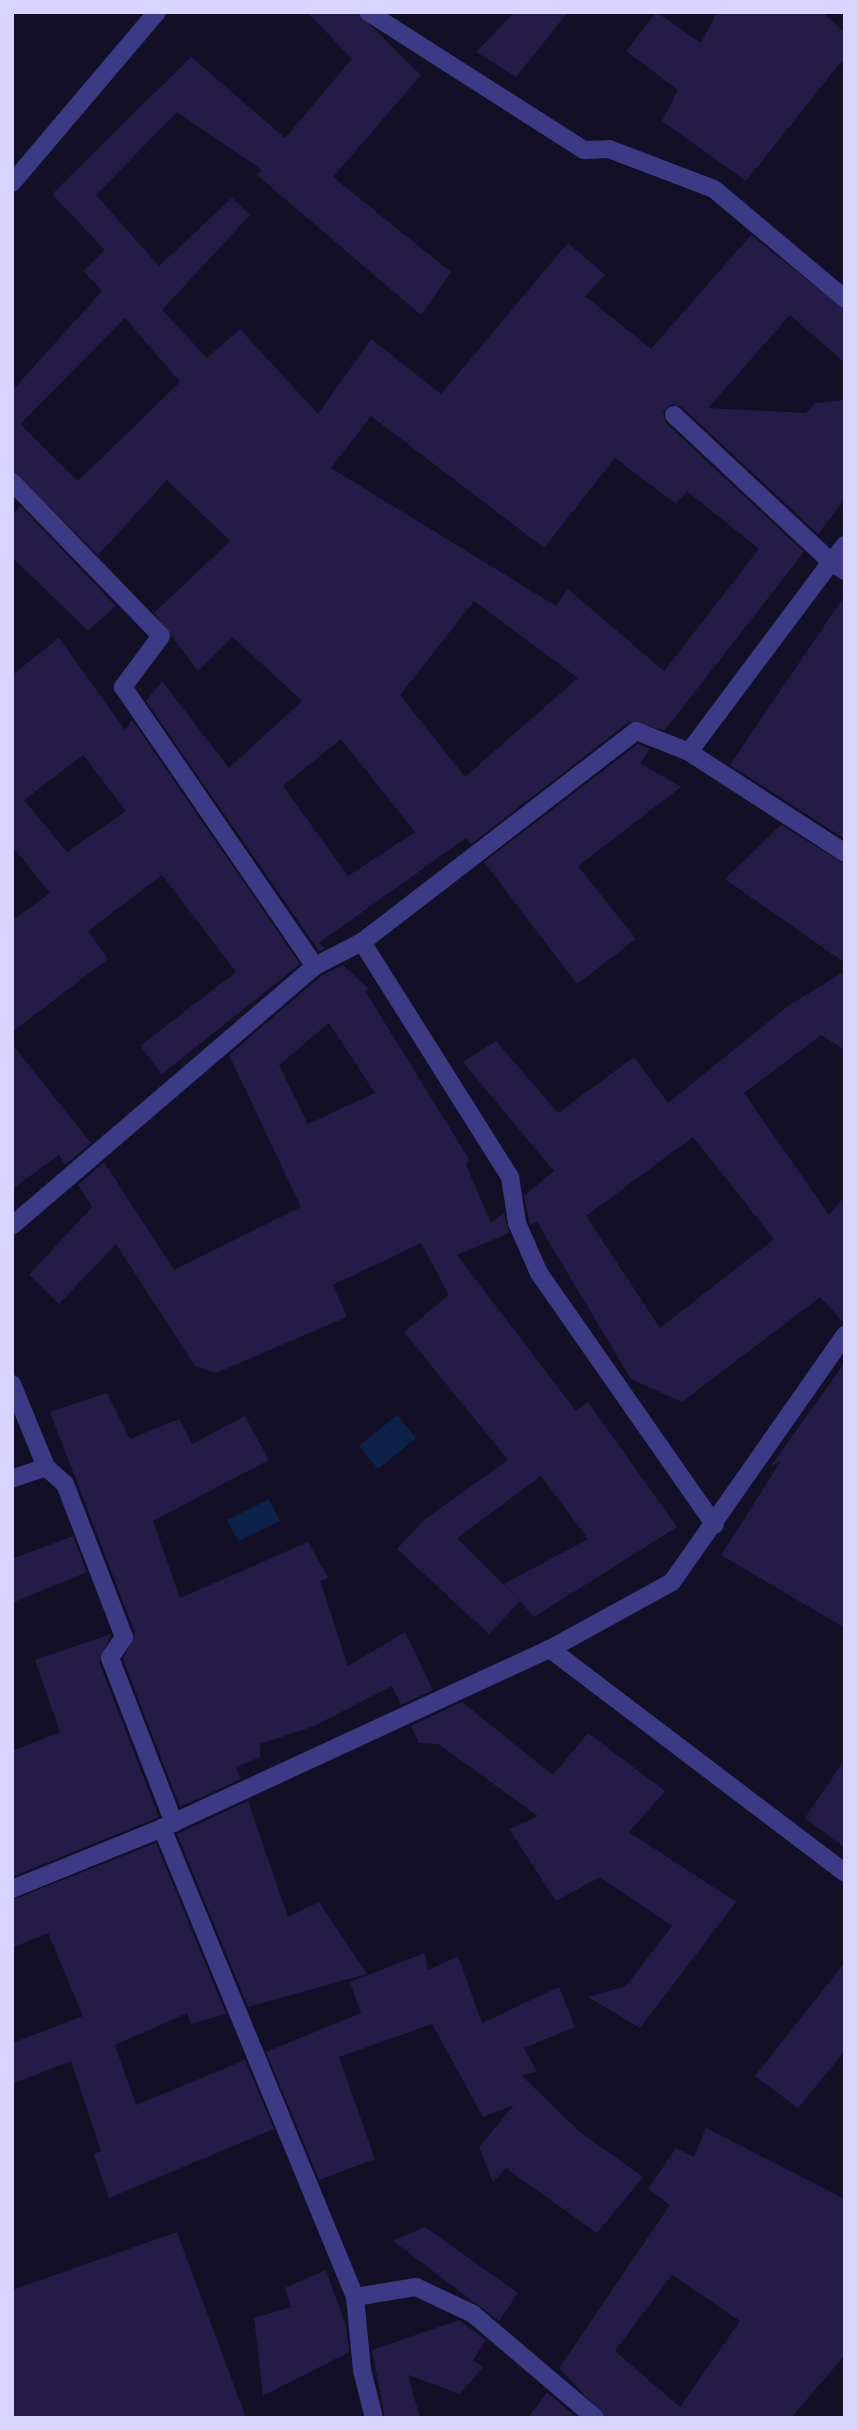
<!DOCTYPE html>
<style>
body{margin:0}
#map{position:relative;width:857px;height:2430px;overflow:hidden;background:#130f26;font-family:Inter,sans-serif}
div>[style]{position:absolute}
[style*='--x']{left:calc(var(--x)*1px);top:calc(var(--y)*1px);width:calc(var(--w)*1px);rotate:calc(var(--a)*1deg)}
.water>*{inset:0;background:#0c2248}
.building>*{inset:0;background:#241b47}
.street>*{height:18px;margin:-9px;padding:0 9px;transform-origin:9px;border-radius:9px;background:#3d3a85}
span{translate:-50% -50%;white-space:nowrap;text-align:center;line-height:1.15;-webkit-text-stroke:5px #130f26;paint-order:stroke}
.frame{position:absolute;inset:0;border:14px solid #d9d4ff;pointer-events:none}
</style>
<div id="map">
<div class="water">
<div style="clip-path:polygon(397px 1415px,416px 1438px,378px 1469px,359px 1446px)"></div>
<div style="clip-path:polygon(269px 1499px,280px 1521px,238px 1541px,227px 1520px)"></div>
</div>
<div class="building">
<div style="clip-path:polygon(evenodd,307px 12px,357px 12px,421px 75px,333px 177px,451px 272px,421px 315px,257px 175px,262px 170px,177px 112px,96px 195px,159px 266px,232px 198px,250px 215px,162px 310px,207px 358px,240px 329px,318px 414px,371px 339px,441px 394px,568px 243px,605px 275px,585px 296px,651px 349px,751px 235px,845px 310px,845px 363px,790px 315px,708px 408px,806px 413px,815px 403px,845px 400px,845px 499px,818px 534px,682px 407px,671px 404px,663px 412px,666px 423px,804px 552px,665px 730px,629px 722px,471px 844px,466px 838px,319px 943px,325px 948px,319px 951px,146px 701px,162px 681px,229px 768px,302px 701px,233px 637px,198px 671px,154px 613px,230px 541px,167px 480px,98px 555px,12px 471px,12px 391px,102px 291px,83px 271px,105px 250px,52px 194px,191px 57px,285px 138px,352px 59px,307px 12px,125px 318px,180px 382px,78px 481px,20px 424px,125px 318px,307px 12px,371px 416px,544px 548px,615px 458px,676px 504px,687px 491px,759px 549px,664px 671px,568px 589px,556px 606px,331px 468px,371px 416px,307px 12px,474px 601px,578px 678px,465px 777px,400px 695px,474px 601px,307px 12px,341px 739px,415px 832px,348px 876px,283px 786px,341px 739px)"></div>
<div style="clip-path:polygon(515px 12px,568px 12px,516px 77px,476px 52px)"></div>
<div style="clip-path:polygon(656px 12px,701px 43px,717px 12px,822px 12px,845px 33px,845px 57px,746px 181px,662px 121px,678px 90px,626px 51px)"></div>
<div style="clip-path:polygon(20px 506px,116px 606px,88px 631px,12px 557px,12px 516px)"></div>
<div style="clip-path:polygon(845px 595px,845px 839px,730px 765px)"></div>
<div style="clip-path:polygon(evenodd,59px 638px,125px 730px,132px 720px,300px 964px,162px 1074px,140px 1046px,236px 972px,162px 875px,88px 931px,108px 959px,12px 1032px,12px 921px,50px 893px,12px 846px,12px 675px,59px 638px,83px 755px,126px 811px,67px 852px,24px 800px,83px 755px)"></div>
<div style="clip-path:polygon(638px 744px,650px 749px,640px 763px,681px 787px,578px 866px,636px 939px,577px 984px,484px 862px)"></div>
<div style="clip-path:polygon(781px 825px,845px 864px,845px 963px,725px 879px)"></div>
<div style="clip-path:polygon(evenodd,343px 965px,369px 989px,365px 991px,469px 1159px,466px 1165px,491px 1223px,504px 1213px,509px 1233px,457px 1255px,576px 1411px,588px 1402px,677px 1527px,534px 1617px,520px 1601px,489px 1634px,397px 1549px,425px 1519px,508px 1460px,404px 1332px,449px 1295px,421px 1243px,333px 1285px,347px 1317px,216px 1373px,195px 1366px,116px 1244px,59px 1304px,29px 1275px,92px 1207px,78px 1185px,104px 1162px,174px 1270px,301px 1207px,229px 1055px,321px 976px,343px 965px,329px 1023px,375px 1093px,308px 1124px,279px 1065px,329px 1023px,343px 965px,541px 1476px,588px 1539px,504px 1584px,520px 1601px,457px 1538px,541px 1476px)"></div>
<div style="clip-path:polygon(evenodd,845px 971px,845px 1050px,821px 1035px,744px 1093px,829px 1215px,845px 1196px,845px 1324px,820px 1297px,682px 1402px,631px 1379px,537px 1222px,530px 1225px,524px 1196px,554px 1171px,463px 1062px,496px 1041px,558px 1113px,634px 1057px,668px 1103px,788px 1006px,845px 971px,693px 1137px,774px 1239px,660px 1328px,586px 1216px,693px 1137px)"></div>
<div style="clip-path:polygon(12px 1044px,91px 1143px,65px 1165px,59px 1155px,12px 1189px)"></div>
<div style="clip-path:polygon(845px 1362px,845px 1628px,721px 1555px,781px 1461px,770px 1467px)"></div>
<div style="clip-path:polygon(107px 1393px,130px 1439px,179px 1419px,192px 1444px,245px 1416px,269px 1460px,153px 1521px,180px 1598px,308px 1542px,328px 1578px,320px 1581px,348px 1666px,405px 1632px,433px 1690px,401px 1705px,392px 1686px,314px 1726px,260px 1744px,260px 1757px,236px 1767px,241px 1779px,180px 1807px,123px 1659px,135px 1633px,50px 1412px)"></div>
<div style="clip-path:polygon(73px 1536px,87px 1572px,12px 1603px,12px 1559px)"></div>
<div style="clip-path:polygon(111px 1634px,99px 1662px,159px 1817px,12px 1877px,12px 1751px,60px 1732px,35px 1660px)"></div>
<div style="clip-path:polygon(462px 1702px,553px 1775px,588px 1733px,665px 1791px,629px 1832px,736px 1902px,640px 2028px,588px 1997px,626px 1986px,672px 1926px,600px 1877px,556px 1901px,509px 1829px,538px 1816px,438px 1744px,419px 1743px,411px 1726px)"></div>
<div style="clip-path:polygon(845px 1759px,845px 1848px,805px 1818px)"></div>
<div style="clip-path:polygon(248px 1801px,288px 1917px,319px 1902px,367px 1974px,248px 2007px,177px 1834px)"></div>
<div style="clip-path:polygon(156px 1843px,226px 2014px,191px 2024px,187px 2013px,115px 2045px,136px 2105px,245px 2060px,274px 2129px,109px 2198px,94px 2154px,101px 2151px,71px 2061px,12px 2084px,12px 2043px,83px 2016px,48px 1933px,12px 1948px,12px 1900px)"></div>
<div style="clip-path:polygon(425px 1953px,428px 1970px,458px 1956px,482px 2023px,559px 1987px,575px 2027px,524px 2048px,537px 2072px,521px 2075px,580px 2132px,643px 2177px,597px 2233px,506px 2168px,493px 2182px,479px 2147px,514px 2105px,483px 2117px,432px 2024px,339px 2057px,375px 2159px,319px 2180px,266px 2052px,361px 2013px,350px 1982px)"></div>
<div style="clip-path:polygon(845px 1962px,845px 2051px,798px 2108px,755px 2076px)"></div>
<div style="clip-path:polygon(evenodd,706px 2128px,845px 2199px,845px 2355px,791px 2418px,606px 2418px,559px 2368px,670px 2205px,648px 2189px,676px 2148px,694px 2157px,706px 2128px,672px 2275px,740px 2321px,680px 2407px,615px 2351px,672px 2275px)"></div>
<div style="clip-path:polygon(425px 2227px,518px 2293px,499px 2321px,393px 2241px)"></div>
<div style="clip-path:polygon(177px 2232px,246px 2418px,12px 2418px,12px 2290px)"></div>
<div style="clip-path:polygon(326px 2270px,346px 2326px,349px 2352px,263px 2396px,254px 2318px,291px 2307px,285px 2288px)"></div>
<div style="clip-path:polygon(459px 2320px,486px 2340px,473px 2360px,483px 2367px,460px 2394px,408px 2375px,420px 2418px,385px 2418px,372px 2350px)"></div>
<div style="clip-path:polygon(547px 2392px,577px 2418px,528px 2418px)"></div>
</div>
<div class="street">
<div style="--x:368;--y:12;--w:256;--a:32.6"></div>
<div style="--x:584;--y:150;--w:25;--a:-2"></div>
<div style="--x:609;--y:149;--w:112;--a:20.9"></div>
<div style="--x:714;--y:189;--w:171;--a:40"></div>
<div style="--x:12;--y:183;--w:224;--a:-49.7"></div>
<div style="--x:674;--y:415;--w:215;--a:43.1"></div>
<div style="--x:831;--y:562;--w:237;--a:126.8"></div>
<div style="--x:12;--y:482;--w:214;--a:45.9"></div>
<div style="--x:161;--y:636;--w:64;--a:126.7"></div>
<div style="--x:123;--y:687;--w:339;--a:55.5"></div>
<div style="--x:315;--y:966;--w:399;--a:139.4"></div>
<div style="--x:845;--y:545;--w:22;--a:129"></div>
<div style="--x:831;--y:562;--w:17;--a:33"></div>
<div style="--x:362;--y:942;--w:278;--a:57.8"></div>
<div style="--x:510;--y:1177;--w:47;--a:81.3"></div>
<div style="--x:517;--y:1223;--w:55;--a:66.3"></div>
<div style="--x:539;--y:1273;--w:307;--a:55.1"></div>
<div style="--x:315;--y:966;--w:53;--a:-27.1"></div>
<div style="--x:362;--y:942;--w:346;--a:-37.6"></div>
<div style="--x:636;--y:731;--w:57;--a:21.6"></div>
<div style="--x:689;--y:752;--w:186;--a:32.9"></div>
<div style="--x:12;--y:1384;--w:90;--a:67.7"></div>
<div style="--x:46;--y:1467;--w:36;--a:161"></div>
<div style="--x:46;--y:1467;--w:25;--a:42"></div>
<div style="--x:65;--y:1484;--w:164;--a:68.9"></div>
<div style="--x:124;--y:1637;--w:25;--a:124"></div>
<div style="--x:110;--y:1658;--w:177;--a:68.8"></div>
<div style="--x:550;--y:1649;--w:370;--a:37.2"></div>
<div style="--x:162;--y:1828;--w:507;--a:67.63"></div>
<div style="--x:355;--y:2297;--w:73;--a:84.5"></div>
<div style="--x:362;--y:2370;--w:49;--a:76"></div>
<div style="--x:12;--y:1889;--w:162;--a:-22.1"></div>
<div style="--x:162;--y:1828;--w:427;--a:-24.8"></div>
<div style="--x:550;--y:1649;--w:139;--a:-28.8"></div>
<div style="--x:672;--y:1582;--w:302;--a:-55"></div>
<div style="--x:355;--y:2297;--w:62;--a:-9.3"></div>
<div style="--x:416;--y:2287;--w:63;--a:25.3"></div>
<div style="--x:473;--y:2314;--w:160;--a:40.4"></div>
</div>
<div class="frame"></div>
</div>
